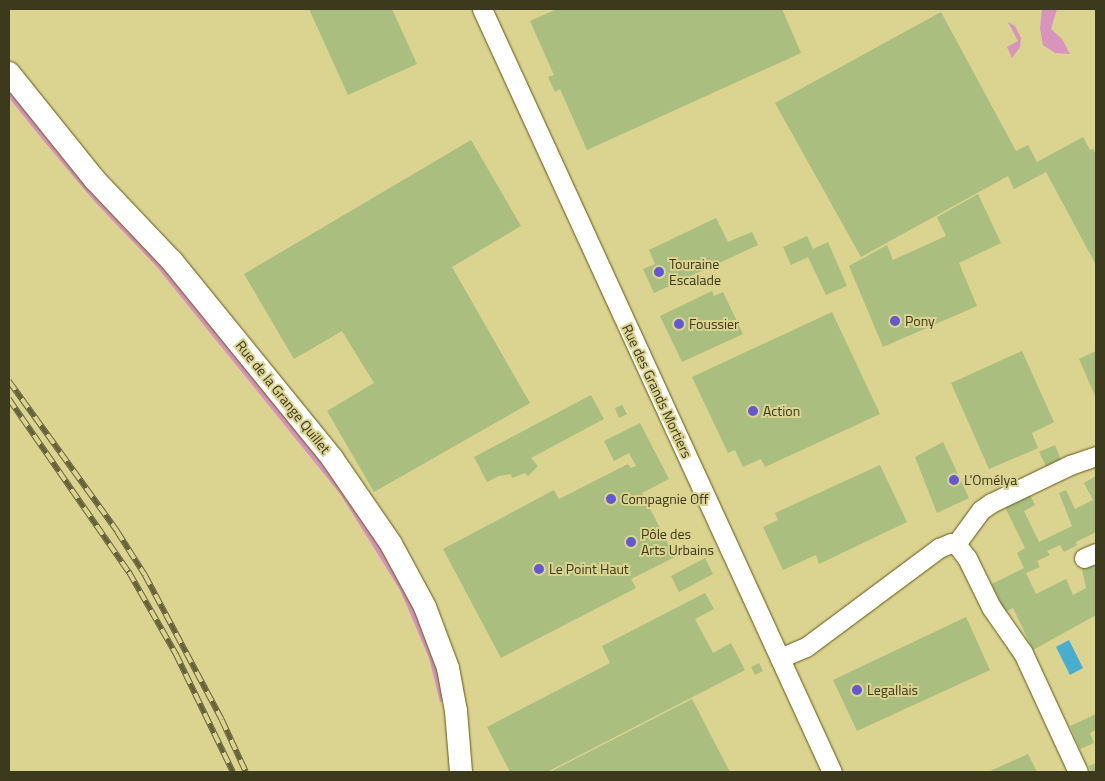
<!DOCTYPE html>
<meta charset="utf-8">
<style>
body{margin:0}
#map{position:relative;width:1105px;height:781px;overflow:hidden;background:#dbd390;font-family:"Titillium Web",sans-serif}
div>[style]{position:absolute}
[style*='--x']{left:calc(var(--x)*1px);top:calc(var(--y)*1px);width:calc(var(--w)*1px);rotate:calc(var(--a)*1deg)}
.green>*{inset:0;background:#d894bc}
.water>*{inset:0;background:#47aed0}
.building>*{inset:0;background:#aabe7f}
.roads{filter:drop-shadow(0 0 1px #615913) drop-shadow(0 0 1px #615913)}
.minor>*{height:19px;margin:-9.5px;padding:0 9.5px;transform-origin:9.5px;border-radius:9.5px;background:#fff}
.tertiary>*{height:22px;margin:-11px;padding:0 11px;transform-origin:11px;border-radius:11px;background:#fff}
.rail>*{height:5.5px;margin-top:-2.75px;transform-origin:0;background:repeating-linear-gradient(90deg,#dbd390 0 11px,#66623b 0 22px);box-sizing:border-box;border-block:1px solid #66623b}
.dots>*{width:14px;height:14px;translate:-50% -50%;box-sizing:border-box;border:2px solid #dbd390;border-radius:50%}
span{translate:-50% -50%;white-space:nowrap;text-align:center;line-height:1.15;-webkit-text-stroke:4px #dbd390;paint-order:stroke}
.poi-label{font-size:14px;color:#3c391d}
.left{translate:0 -50%;text-align:left}
.street-label{font-size:14px;color:#3c391d}
.frame{position:absolute;inset:0;border:10px solid #3c391d;pointer-events:none}
</style>
<div id="map">
<div class="green">
<div style="clip-path:polygon(1042px 9px,1057px 9px,1051px 29px,1062px 39px,1070px 54px,1055px 53px,1043px 45px,1040px 29px)"></div>
<div style="clip-path:polygon(1008px 22px,1015px 26px,1021px 38px,1020px 47px,1012px 58px,1007px 47px,1018px 41px)"></div>
<div style="clip-path:polygon(9px 91px,78px 174px,140px 240px,317px 454px,351px 501px,405px 587px,437px 663px,445px 701px,440px 702px,429px 658px,400px 590px,341px 495px,156px 266px,94px 201px,42px 139px,9px 98px)"></div>
</div>
<div class="water">
<div style="clip-path:polygon(1069px 640px,1083px 668px,1070px 675px,1056px 647px)"></div>
</div>
<div class="building">
<div style="clip-path:polygon(309px 9px,392px 9px,417px 64px,348px 95px)"></div>
<div style="clip-path:polygon(557px 9px,782px 9px,801px 53px,587px 150px,560px 89px,555px 92px,548px 77px,554px 75px,530px 21px)"></div>
<div style="clip-path:polygon(941px 12px,1016px 151px,1028px 145px,1037px 162px,1083px 137px,1090px 150px,1093px 149px,1096px 154px,1096px 265px,1046px 172px,1014px 189px,1008px 176px,861px 257px,775px 103px)"></div>
<div style="clip-path:polygon(471px 140px,521px 226px,452px 267px,530px 403px,374px 492px,327px 411px,374px 383px,342px 331px,294px 359px,244px 274px)"></div>
<div style="clip-path:polygon(978px 194px,1001px 243px,959px 263px,977px 306px,883px 347px,849px 266px,887px 245px,893px 260px,946px 236px,937px 217px)"></div>
<div style="clip-path:polygon(716px 218px,728px 242px,752px 232px,758px 245px,654px 293px,643px 269px,655px 264px,649px 250px)"></div>
<div style="clip-path:polygon(807px 236px,813px 249px,828px 242px,847px 286px,826px 295px,808px 257px,791px 265px,783px 247px)"></div>
<div style="clip-path:polygon(712px 291px,714px 296px,723px 292px,743px 334px,682px 362px,660px 316px)"></div>
<div style="clip-path:polygon(832px 312px,880px 414px,765px 467px,761px 459px,743px 467px,735px 450px,728px 453px,692px 377px)"></div>
<div style="clip-path:polygon(1022px 351px,1054px 422px,1032px 433px,1038px 448px,989px 469px,951px 383px)"></div>
<div style="clip-path:polygon(1096px 351px,1096px 398px,1079px 359px)"></div>
<div style="clip-path:polygon(591px 395px,604px 419px,531px 458px,538px 466px,528px 476px,525px 473px,512px 478px,511px 474px,499px 476px,487px 482px,474px 457px)"></div>
<div style="clip-path:polygon(622px 405px,627px 414px,619px 418px,615px 408px)"></div>
<div style="clip-path:polygon(640px 423px,669px 479px,642px 493px,675px 557px,631px 579px,636px 588px,501px 658px,443px 549px,554px 490px,559px 499px,628px 464px,631px 468px,636px 466px,629px 453px,614px 461px,604px 441px)"></div>
<div style="clip-path:polygon(943px 442px,969px 498px,937px 513px,915px 457px)"></div>
<div style="clip-path:polygon(1055px 445px,1063px 465px,1049px 472px,1039px 452px)"></div>
<div style="clip-path:polygon(880px 465px,907px 522px,819px 564px,816px 555px,783px 570px,763px 527px,778px 520px,775px 513px)"></div>
<div style="clip-path:polygon(1096px 476px,1096px 532px,1076px 542px,1077px 545px,1064px 552px,1060px 545px,1047px 551px,1050px 555px,1037px 561px,1040px 567px,1026px 573px,1036px 594px,1066px 579px,1073px 595px,1086px 588px,1081px 565px,1096px 560px,1096px 615px,1033px 650px,1013px 608px,1005px 612px,992px 584px,1024px 568px,1017px 553px,1025px 548px,1005px 507px,1030px 495px,1035px 505px,1024px 511px,1039px 542px,1072px 526px,1059px 493px,1066px 490px,1075px 509px,1093px 500px,1084px 483px)"></div>
<div style="clip-path:polygon(705px 558px,713px 574px,679px 592px,671px 576px)"></div>
<div style="clip-path:polygon(705px 593px,714px 609px,695px 619px,713px 653px,731px 643px,745px 670px,547px 772px,510px 772px,487px 727px,610px 663px,602px 646px)"></div>
<div style="clip-path:polygon(966px 617px,990px 670px,857px 731px,833px 680px)"></div>
<div style="clip-path:polygon(759px 663px,763px 671px,755px 675px,751px 667px)"></div>
<div style="clip-path:polygon(692px 699px,730px 772px,550px 772px)"></div>
<div style="clip-path:polygon(1096px 714px,1096px 730px,1090px 733px,1094px 743px,1080px 749px,1070px 726px)"></div>
<div style="clip-path:polygon(1028px 754px,1037px 772px,988px 772px)"></div>
<div style="clip-path:polygon(1096px 763px,1096px 772px,1091px 772px,1089px 766px)"></div>
</div>
<div class="roads">
<div class="minor">
<div style="--x:482;--y:9;--w:839;--a:65.36"></div>
<div style="--x:956;--y:544;--w:42;--a:-53.7"></div>
<div style="--x:981;--y:510;--w:12;--a:-35"></div>
<div style="--x:991;--y:503;--w:88;--a:-25.7"></div>
<div style="--x:1070;--y:465;--w:28;--a:-19"></div>
<div style="--x:1084;--y:558;--w:13;--a:-23"></div>
<div style="--x:780;--y:658;--w:28;--a:-23"></div>
<div style="--x:806;--y:647;--w:166;--a:-36.7"></div>
<div style="--x:939;--y:548;--w:13;--a:-23"></div>
<div style="--x:951;--y:543;--w:5;--a:11"></div>
<div style="--x:956;--y:544;--w:18;--a:52"></div>
<div style="--x:967;--y:558;--w:55;--a:63.9"></div>
<div style="--x:991;--y:607;--w:56;--a:55.2"></div>
<div style="--x:1023;--y:653;--w:131;--a:65.2"></div>
</div>
<div class="tertiary">
<div style="--x:9;--y:73;--w:137;--a:51.2"></div>
<div style="--x:95;--y:180;--w:112;--a:46.5"></div>
<div style="--x:172;--y:261;--w:254;--a:50.9"></div>
<div style="--x:332;--y:458;--w:104;--a:55.5"></div>
<div style="--x:391;--y:544;--w:72;--a:61.6"></div>
<div style="--x:425;--y:607;--w:65;--a:69.3"></div>
<div style="--x:448;--y:668;--w:44;--a:79.5"></div>
<div style="--x:456;--y:711;--w:61;--a:85.3"></div>
</div>
</div>
<div class="rail">
<div style="--x:9;--y:381;--w:185;--a:54.2"></div>
<div style="--x:117;--y:531;--w:52;--a:57.5"></div>
<div style="--x:145;--y:575;--w:164;--a:62"></div>
<div style="--x:222;--y:720;--w:57;--a:65.2"></div>
<div style="--x:9;--y:399;--w:211;--a:55.3"></div>
<div style="--x:129;--y:572;--w:95;--a:60.2"></div>
<div style="--x:176;--y:654;--w:131;--a:64.2"></div>
</div>
<div class="dots">
<div style="left:659px;top:272px;background:#6358d1"></div>
<div style="left:895px;top:321px;background:#6358d1"></div>
<div style="left:679px;top:324px;background:#6358d1"></div>
<div style="left:753px;top:411px;background:#6358d1"></div>
<div style="left:954px;top:480px;background:#6358d1"></div>
<div style="left:611px;top:499px;background:#6358d1"></div>
<div style="left:631px;top:542px;background:#6358d1"></div>
<div style="left:539px;top:569px;background:#6358d1"></div>
<div style="left:857px;top:690px;background:#6358d1"></div>
</div>
<div class="poi-label">
<span class="left" style="left:669px;top:272px">Touraine<br>Escalade</span>
<span class="left" style="left:905px;top:321px">Pony</span>
<span class="left" style="left:689px;top:324px">Foussier</span>
<span class="left" style="left:763px;top:411px">Action</span>
<span class="left" style="left:964px;top:480px">L'Omélya</span>
<span class="left" style="left:621px;top:499px">Compagnie Off</span>
<span class="left" style="left:641px;top:542px">Pôle des<br>Arts Urbains</span>
<span class="left" style="left:549px;top:569px">Le Point Haut</span>
<span class="left" style="left:867px;top:690px">Legallais</span>
</div>
<div class="street-label">
<span style="left:657px;top:391px;rotate:65deg">Rue des Grands Mortiers</span>
<span style="left:283px;top:397px;rotate:51deg">Rue de la Grange Quillet</span>
</div>
<div class="frame"></div>
</div>
